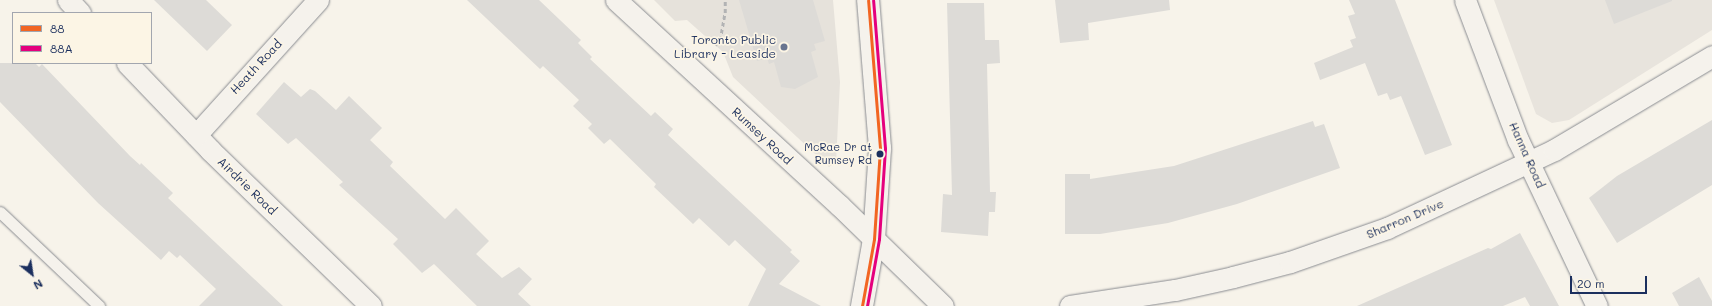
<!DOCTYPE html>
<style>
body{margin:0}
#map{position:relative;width:1712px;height:306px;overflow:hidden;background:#f7f3ea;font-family:Mali,sans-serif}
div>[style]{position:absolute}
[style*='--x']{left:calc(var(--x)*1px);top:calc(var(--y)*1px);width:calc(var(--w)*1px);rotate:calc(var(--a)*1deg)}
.built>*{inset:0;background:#e8e4dd}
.green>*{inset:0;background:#e6e2db}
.building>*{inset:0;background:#dddbd7}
.path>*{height:2.5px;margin-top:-1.25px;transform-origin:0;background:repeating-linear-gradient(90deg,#b2b3b4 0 4px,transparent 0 7px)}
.roads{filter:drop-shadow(0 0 1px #8a8c91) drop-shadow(0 0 1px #8a8c91)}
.lane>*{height:11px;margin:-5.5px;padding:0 5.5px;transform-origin:5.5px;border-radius:5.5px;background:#f5f2ec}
.street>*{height:21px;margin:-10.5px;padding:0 10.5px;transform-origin:10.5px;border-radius:10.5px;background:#f5f2ec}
.secondary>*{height:22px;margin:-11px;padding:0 11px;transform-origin:11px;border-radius:11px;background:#f5f2ec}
.bus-1>*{height:3px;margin:-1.5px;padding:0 1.5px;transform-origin:1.5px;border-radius:1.5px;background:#f26522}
.bus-2>*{height:3px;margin:-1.5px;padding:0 1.5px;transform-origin:1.5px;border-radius:1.5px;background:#e5007d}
.dots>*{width:11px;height:11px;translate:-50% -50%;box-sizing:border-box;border:2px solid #fcf5e5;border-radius:50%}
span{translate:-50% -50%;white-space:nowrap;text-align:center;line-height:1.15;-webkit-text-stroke:3.5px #fcf5e5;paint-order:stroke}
.bus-label{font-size:11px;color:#1b2f5e}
.right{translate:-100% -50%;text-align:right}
.poi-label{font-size:12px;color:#1b2f5e}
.street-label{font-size:12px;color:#1b2f5e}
.legend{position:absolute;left:12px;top:12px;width:140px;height:52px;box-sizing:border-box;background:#fcf5e5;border:1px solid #a2a6af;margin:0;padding:5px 7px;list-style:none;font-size:12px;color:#1b2f5e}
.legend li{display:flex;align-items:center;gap:8px;height:20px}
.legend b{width:20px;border:1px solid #a2a6af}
.north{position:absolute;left:12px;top:254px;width:40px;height:40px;-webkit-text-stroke:3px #fcf5e5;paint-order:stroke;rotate:150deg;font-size:11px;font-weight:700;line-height:16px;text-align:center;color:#1b2f5e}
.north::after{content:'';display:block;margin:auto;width:14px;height:18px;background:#1b2f5e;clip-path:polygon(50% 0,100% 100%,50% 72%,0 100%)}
.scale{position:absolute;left:1570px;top:276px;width:77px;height:18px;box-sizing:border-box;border:2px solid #1b2f5e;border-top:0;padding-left:5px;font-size:12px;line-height:14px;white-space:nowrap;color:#1b2f5e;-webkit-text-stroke:3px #fcf5e5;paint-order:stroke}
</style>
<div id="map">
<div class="built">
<div style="clip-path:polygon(1494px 0,1712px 0,1712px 30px,1569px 120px,1552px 123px,1536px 114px)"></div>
</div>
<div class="green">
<div style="clip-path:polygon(654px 0,833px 0,840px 82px,836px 163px,829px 167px,733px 77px,723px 52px,687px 20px,675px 21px)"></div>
</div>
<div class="building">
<div style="clip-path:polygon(154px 0,206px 0,232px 25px,207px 51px)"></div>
<div style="clip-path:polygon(467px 0,539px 0,581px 40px,578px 43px,592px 57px,590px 59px,651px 116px,655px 112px,673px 129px,668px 135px,792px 250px,790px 252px,800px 261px,779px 284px,821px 306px,748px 306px,766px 269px,735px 240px,729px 246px,699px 218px,693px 224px,654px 187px,656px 184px,610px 139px,604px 144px,588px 128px,592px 124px,573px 106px,579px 100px,543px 66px,540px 69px)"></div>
<div style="clip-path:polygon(739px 0,813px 0,825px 41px,814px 44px,816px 50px,811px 52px,818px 77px,795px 89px,781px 87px,774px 62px,769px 64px,767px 58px,757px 61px)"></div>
<div style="clip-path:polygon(1055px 0,1169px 0,1170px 10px,1088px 23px,1089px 40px,1060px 43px)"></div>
<div style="clip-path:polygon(1349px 0,1395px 0,1452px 145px,1425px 155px,1401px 96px,1390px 100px,1387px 93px,1378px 96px,1365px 63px,1320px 80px,1314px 63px,1353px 47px,1350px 40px,1356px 38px,1348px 16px,1355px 14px)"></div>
<div style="clip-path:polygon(1605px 0,1672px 0,1672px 1px,1614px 24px)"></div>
<div style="clip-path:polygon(947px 3px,984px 3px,985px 40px,999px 40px,1000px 63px,987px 64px,990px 192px,996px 192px,995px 212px,989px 212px,988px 236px,941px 232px,943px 194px,952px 195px)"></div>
<div style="clip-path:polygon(0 63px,35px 63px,39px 67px,42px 64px,130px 156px,140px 165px,141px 163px,173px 193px,168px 198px,283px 306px,199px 306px,216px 289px,180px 255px,177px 258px,169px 251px,161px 260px,98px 203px,0 102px)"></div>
<div style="clip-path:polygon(284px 82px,301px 97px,310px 89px,315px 91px,336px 110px,349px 96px,382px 128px,370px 140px,393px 162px,390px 166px,445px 219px,456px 208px,489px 241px,476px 254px,502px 278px,519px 267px,532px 279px,518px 294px,531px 306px,477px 306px,434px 264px,422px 273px,393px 244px,398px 239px,339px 185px,343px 182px,296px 138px,288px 144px,256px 114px)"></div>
<div style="clip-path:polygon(1712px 120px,1712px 185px,1617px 243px,1589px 198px,1617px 176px)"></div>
<div style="clip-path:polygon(1313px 121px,1315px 127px,1324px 124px,1340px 168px,1237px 204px,1168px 223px,1100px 234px,1065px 234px,1065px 174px,1090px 174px,1090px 179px,1174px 166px)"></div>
<div style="clip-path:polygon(1520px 233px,1559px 306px,1530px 306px,1525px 297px,1503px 306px,1357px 306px,1488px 248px,1491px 249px)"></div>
<div style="clip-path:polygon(1699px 277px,1712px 301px,1712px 306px,1679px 306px,1672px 293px)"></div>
</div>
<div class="path">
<div style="--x:715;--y:45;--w:7;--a:-45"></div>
<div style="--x:720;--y:40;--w:27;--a:-80"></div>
<div style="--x:725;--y:13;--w:13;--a:-90"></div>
</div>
<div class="roads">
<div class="lane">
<div style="--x:0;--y:212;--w:137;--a:43.5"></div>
</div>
<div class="street">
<div style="--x:68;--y:0;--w:18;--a:47"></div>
<div style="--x:616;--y:0;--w:303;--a:42.6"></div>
<div style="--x:839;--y:205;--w:145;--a:44.2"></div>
<div style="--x:1465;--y:0;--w:150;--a:69.3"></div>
<div style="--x:1518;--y:140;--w:184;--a:64.6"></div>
<div style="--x:127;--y:63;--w:120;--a:46.3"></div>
<div style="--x:210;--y:150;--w:224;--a:44.1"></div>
<div style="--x:196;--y:135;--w:182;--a:-47.9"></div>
<div style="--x:1070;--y:306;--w:106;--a:-8.7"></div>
<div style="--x:1175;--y:290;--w:59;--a:-12.6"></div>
<div style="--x:1233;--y:277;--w:59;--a:-14.7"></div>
<div style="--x:1290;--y:262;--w:103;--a:-19.3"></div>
<div style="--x:1387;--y:228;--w:184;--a:-25"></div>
<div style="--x:1554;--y:150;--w:184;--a:-30.7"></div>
</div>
<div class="secondary">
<div style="--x:862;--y:306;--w:68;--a:-79.8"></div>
<div style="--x:874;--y:239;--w:91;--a:-86.2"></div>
<div style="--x:880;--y:148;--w:148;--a:-94.6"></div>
</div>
</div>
<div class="bus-1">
<div style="--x:862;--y:306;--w:68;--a:-79.8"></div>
<div style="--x:874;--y:239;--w:91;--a:-86.2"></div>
<div style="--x:880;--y:148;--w:148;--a:-94.6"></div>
</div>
<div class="bus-2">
<div style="--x:867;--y:306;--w:68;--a:-79.8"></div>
<div style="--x:879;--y:239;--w:91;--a:-86.2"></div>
<div style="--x:885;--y:148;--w:148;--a:-94.6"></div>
</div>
<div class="dots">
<div style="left:784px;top:47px;background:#68748f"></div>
<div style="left:880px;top:154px;background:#1b2f5e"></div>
</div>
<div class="bus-label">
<span class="right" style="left:872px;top:154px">McRae Dr at<br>Rumsey Rd</span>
</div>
<div class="poi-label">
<span class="right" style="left:776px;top:47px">Toronto Public<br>Library - Leaside</span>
</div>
<div class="street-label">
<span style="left:256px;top:67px;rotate:-47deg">Heath Road</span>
<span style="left:762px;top:136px;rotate:43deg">Rumsey Road</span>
<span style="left:1527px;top:155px;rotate:66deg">Hanna Road</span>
<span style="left:247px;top:186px;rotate:44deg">Airdrie Road</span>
<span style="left:1405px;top:219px;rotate:-23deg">Sharron Drive</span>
</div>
<ul class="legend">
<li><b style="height:5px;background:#f26522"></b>88</li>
<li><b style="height:5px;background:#e5007d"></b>88A</li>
</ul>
<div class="north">N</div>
<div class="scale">20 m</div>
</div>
